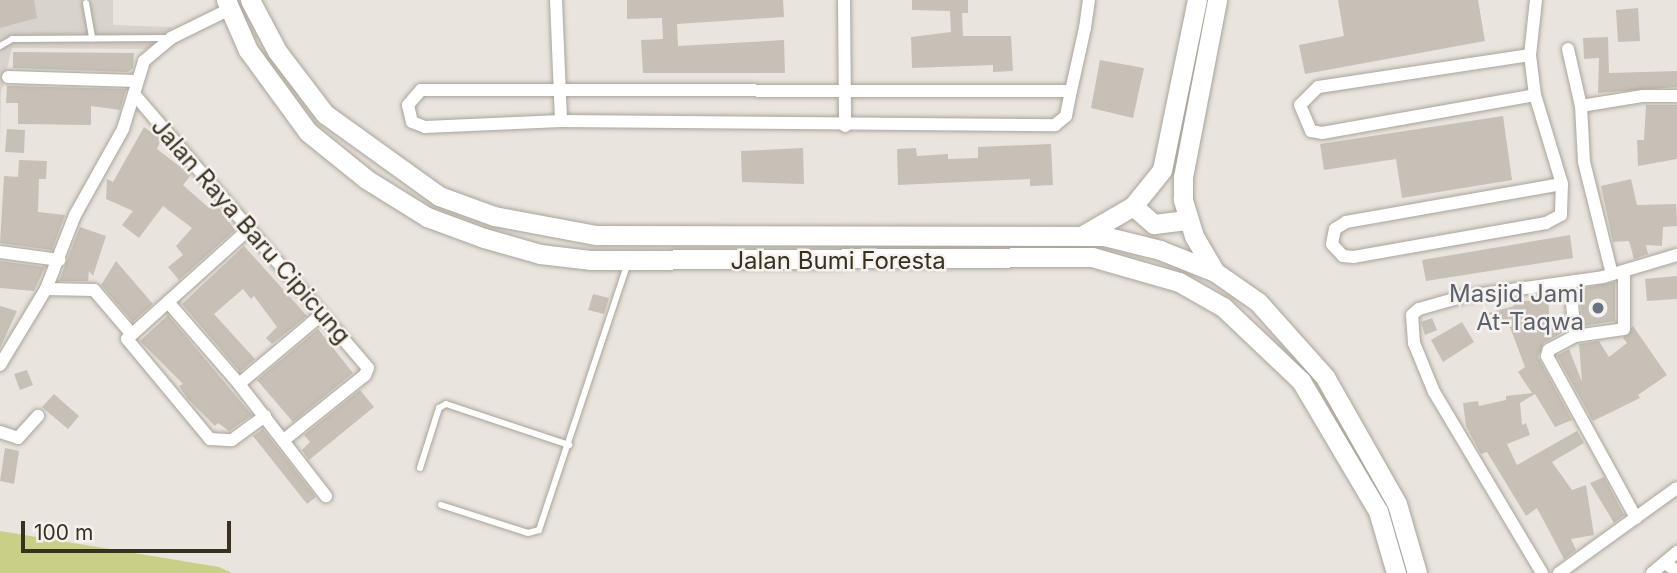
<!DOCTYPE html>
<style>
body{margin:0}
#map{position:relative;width:1677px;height:573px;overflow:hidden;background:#eae4de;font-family:Inter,sans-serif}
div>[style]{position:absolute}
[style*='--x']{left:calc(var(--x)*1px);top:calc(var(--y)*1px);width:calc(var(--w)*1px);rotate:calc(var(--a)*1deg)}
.built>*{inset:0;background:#d9d3cd}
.water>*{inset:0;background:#c9cf87}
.building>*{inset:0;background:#c7c0b7}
.roads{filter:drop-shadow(0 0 2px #aaa49a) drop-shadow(0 0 2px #aaa49a)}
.lane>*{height:6px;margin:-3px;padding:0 3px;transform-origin:3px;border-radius:3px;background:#fff}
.street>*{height:12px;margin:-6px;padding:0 6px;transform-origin:6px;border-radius:6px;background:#fff}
.secondary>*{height:19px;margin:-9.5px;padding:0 9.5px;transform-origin:9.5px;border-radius:9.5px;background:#fff}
.dots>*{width:19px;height:19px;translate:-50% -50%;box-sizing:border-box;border:4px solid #f7f2ef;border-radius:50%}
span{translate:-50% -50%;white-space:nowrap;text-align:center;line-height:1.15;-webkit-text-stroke:5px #f7f2ef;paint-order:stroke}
.street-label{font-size:24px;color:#393120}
.worship-label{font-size:24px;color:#5b616d}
.right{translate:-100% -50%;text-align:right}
.scale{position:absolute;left:21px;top:521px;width:210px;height:32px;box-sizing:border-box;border:4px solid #393120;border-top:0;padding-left:9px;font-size:21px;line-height:24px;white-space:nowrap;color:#393120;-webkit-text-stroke:5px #f7f2ef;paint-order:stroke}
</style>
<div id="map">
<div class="built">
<div style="clip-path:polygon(0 0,113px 0,113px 25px,173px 27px,147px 49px,12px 48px,1px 93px,0 147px)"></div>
</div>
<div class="water">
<div style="clip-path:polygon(0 531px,219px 567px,232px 573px,0 573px)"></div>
</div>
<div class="building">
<div style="clip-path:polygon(0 0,34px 0,37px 18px,0 28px)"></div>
<div style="clip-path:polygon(627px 0,783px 0,784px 17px,677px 24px,678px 46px,784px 40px,785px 73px,643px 73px,641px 40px,663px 39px,662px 18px,627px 19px)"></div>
<div style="clip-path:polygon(912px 0,968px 0,968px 13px,962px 13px,963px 36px,1011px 36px,1013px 71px,993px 72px,993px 65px,912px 68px,911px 37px,951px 32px,950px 11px,912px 10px)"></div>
<div style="clip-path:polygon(1338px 0,1478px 0,1485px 41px,1305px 74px,1299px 45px,1344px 36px)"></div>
<div style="clip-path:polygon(1638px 8px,1640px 41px,1618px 42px,1616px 10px)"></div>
<div style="clip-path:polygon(1608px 37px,1609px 73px,1677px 71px,1677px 87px,1598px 93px,1599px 58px,1584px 59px,1583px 38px)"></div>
<div style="clip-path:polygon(13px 52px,134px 53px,133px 68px,128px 72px,13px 68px)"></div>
<div style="clip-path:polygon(1100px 60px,1144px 68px,1133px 118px,1091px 108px)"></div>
<div style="clip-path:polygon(7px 86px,12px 86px,126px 89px,120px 110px,91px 106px,91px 125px,18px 124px,18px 103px,6px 103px)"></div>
<div style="clip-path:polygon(1646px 105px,1677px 105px,1677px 159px,1638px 166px,1637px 140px,1644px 140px)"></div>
<div style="clip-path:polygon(1503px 116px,1512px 180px,1402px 198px,1396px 159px,1324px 170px,1320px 144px)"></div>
<div style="clip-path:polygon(144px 127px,161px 139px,157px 149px,191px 175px,183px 185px,209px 208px,215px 203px,235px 230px,179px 280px,168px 267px,183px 255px,176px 246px,192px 228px,163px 206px,139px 238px,122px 225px,133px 211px,106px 199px,107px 179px,113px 182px)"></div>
<div style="clip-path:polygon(7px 129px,25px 130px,24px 153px,5px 152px)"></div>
<div style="clip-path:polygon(1051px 144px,1053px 185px,1030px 186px,1030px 179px,898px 185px,897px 149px,916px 148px,917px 156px,948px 154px,948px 159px,978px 158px,978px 147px)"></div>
<div style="clip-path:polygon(803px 148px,804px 184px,742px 182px,741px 151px)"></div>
<div style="clip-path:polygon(19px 160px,47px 161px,46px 179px,39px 179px,38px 212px,65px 215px,52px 250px,0 243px,4px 176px,18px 177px)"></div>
<div style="clip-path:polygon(1631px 179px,1637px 205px,1676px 204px,1677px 221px,1677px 226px,1663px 227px,1662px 246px,1646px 245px,1648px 254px,1634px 259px,1629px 241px,1613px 242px,1601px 186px)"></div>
<div style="clip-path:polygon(80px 227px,106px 236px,93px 276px,89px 271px,88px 281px,59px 281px)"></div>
<div style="clip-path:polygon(1570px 235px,1573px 258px,1426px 281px,1422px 260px)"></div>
<div style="clip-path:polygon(244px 246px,307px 316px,272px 344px,266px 338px,277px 327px,254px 296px,251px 299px,243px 289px,214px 314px,255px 359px,240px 372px,182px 304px)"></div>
<div style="clip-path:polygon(0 261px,45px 267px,34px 291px,0 288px)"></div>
<div style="clip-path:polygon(116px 261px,153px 304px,133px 322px,101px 285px)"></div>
<div style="clip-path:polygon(1677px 276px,1677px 299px,1647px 301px,1645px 279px)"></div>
<div style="clip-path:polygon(1615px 282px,1615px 321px,1583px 326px,1579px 289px)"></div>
<div style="clip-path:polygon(593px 294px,609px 298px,604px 314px,588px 310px)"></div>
<div style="clip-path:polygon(1548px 299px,1550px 321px,1558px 318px,1563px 332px,1544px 343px,1538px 357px,1572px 420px,1555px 427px,1535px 394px,1520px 403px,1522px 425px,1526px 423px,1530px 435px,1507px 444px,1517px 465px,1577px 431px,1584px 443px,1552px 462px,1572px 490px,1586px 485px,1594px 535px,1571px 539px,1576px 550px,1564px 559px,1537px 508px,1526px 516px,1487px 452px,1481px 454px,1466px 426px,1463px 403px,1478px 401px,1479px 406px,1506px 400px,1506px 396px,1532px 393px,1518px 372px,1525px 367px,1508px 322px,1487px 326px,1485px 314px,1514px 306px,1514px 302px)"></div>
<div style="clip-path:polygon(0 306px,17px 311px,0 348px)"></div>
<div style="clip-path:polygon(168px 315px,252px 415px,229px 431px,218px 423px,215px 426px,188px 399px,179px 386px,183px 384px,140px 341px)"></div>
<div style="clip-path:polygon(1432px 318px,1437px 330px,1425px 335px,1421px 322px)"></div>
<div style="clip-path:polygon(1462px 322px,1474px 342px,1443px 362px,1431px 340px)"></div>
<div style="clip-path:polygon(1633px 326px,1667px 375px,1638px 395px,1640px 398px,1593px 421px,1557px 356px,1569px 349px,1582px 382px,1579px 344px,1599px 341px,1609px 357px,1627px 343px,1623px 338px)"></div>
<div style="clip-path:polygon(318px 329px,353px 373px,293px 422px,257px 380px)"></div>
<div style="clip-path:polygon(27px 370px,33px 385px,20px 390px,14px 374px)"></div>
<div style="clip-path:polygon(360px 390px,374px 407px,309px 460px,302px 450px,310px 442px,304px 435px)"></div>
<div style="clip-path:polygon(54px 394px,79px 416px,68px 429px,42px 407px)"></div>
<div style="clip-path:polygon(263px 429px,316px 497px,307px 504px,253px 436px)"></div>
<div style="clip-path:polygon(5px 448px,19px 451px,14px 484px,0 481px)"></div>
<div style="clip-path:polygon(1604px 477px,1624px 515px,1614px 523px,1590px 483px)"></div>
</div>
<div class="roads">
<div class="lane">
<div style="--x:86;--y:3;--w:36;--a:80"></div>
<div style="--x:0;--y:46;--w:14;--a:-30"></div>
<div style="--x:12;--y:39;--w:157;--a:-0.4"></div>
<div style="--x:420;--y:468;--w:63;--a:-72.4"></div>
<div style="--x:439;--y:408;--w:8;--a:-30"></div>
<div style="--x:446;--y:404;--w:130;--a:18.4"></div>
<div style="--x:441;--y:505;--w:91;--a:17.8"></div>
<div style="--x:528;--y:533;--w:11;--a:-15"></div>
<div style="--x:539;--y:530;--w:279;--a:-71.6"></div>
</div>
<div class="street">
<div style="--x:556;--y:0;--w:121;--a:87.6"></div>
<div style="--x:844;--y:0;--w:126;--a:89.5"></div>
<div style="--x:1536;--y:0;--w:55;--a:96.2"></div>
<div style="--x:1530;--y:55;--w:40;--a:82.9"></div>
<div style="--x:1535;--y:95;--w:93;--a:73.1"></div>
<div style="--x:1562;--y:184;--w:31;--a:92"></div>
<div style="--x:1561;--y:215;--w:17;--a:152"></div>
<div style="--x:1546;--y:223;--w:195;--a:170"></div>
<div style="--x:1354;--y:257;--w:11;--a:-175"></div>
<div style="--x:1343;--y:256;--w:16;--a:-133"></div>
<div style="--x:1332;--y:244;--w:15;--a:-79"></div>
<div style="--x:1335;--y:229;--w:13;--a:-32"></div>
<div style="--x:1346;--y:222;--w:219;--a:-10"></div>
<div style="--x:1568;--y:49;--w:58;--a:77.2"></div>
<div style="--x:1581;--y:106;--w:56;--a:86.9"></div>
<div style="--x:1584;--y:162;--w:115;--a:76"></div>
<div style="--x:1530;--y:55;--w:214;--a:171.4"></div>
<div style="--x:1318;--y:87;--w:25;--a:135"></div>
<div style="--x:1300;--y:105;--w:28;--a:67"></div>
<div style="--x:1311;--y:131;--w:11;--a:10"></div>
<div style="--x:1322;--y:133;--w:216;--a:-10.1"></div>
<div style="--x:8;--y:77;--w:128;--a:1.8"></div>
<div style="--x:1071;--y:91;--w:650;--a:-179.91"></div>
<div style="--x:421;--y:90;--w:20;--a:131"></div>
<div style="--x:408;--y:105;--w:17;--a:77"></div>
<div style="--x:412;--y:122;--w:14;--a:21"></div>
<div style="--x:425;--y:127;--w:136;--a:-2.5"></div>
<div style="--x:561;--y:121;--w:494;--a:0.5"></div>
<div style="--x:1055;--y:125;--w:14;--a:-39"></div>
<div style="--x:1066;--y:116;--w:25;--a:-79"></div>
<div style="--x:1071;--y:91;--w:65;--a:-77.5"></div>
<div style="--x:1085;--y:28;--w:28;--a:-82"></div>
<div style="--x:134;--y:94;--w:360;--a:49.5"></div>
<div style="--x:368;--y:368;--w:8;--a:113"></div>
<div style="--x:365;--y:375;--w:104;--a:141.3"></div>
<div style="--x:1581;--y:106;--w:63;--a:-9.2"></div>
<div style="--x:1643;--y:96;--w:34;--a:0"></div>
<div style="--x:249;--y:229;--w:164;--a:138"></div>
<div style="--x:127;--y:339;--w:130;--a:50.3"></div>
<div style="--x:210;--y:439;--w:22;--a:3"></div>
<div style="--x:232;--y:440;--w:41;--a:-36"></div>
<div style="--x:0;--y:252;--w:60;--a:7.7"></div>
<div style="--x:1570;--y:282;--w:54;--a:84.7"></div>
<div style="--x:46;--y:289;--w:48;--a:1.2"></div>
<div style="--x:94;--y:290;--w:55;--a:49.4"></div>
<div style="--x:168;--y:302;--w:108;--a:49.1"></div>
<div style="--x:239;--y:384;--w:142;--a:52.2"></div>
<div style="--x:1575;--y:336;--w:30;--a:152"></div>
<div style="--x:1549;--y:350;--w:6;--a:108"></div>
<div style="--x:1547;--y:356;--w:185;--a:61.2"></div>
<div style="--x:1575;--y:336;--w:49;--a:-8.1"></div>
<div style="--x:1624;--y:329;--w:58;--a:-90"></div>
<div style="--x:0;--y:365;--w:89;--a:-58.8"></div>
<div style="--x:46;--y:289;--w:79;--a:-68.6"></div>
<div style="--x:75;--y:215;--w:98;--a:-60.8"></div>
<div style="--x:123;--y:129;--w:71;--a:-72.8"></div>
<div style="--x:144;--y:61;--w:35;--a:-40"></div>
<div style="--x:171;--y:38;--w:66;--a:-26.2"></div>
<div style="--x:239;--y:384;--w:109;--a:-40.1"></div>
<div style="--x:0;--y:432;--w:19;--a:18"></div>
<div style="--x:18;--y:438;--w:30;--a:-48"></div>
<div style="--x:1665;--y:563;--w:14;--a:34"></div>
<div style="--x:1542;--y:573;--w:211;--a:-120.8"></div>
<div style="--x:1434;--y:392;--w:53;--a:-112.2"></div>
<div style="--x:1414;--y:343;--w:28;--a:-94"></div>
<div style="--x:1412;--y:315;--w:9;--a:-41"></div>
<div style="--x:1419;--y:309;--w:44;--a:-15.9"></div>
<div style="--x:1461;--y:297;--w:143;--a:-8"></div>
<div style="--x:1603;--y:277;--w:77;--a:-16.6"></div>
<div style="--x:1559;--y:573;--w:145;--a:-35.8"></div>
<div style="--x:1652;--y:573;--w:33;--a:-40"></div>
</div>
<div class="secondary">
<div style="--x:226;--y:0;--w:55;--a:66.3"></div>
<div style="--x:248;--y:50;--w:102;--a:53.8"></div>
<div style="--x:308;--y:132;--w:75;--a:39"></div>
<div style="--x:366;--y:179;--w:72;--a:31.9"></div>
<div style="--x:427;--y:217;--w:61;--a:20.2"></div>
<div style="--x:484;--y:238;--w:58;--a:15.9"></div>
<div style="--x:540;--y:254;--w:50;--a:6.8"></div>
<div style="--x:590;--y:260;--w:502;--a:-0.34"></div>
<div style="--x:1092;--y:257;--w:91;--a:16"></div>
<div style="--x:1179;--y:282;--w:51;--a:29.6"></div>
<div style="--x:1223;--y:307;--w:108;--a:43.5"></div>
<div style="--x:1301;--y:381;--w:151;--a:59.4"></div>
<div style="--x:1378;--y:511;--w:65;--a:73.8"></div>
<div style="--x:250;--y:0;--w:58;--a:62.1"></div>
<div style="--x:277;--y:51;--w:79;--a:52.7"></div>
<div style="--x:325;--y:114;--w:140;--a:35.7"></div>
<div style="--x:439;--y:196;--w:59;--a:20"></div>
<div style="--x:494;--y:216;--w:104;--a:10.6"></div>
<div style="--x:596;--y:235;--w:508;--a:0.11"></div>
<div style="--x:1104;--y:236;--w:58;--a:14"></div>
<div style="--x:1160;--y:250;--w:59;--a:21.8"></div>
<div style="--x:1215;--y:272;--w:52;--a:34.9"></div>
<div style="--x:1258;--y:302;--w:101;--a:48.2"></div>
<div style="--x:1325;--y:377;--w:146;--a:60.4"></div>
<div style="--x:1397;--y:504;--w:72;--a:73.8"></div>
<div style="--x:1133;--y:206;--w:28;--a:41"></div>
<div style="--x:1154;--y:224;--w:33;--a:-7"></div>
<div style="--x:1083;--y:235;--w:58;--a:-30.1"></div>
<div style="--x:1133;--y:206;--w:46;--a:-51.1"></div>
<div style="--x:1162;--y:170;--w:174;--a:-78.4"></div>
<div style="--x:1215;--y:272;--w:42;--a:-120.3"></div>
<div style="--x:1194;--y:236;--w:39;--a:-107"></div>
<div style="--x:1183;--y:199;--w:22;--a:-90"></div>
<div style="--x:1183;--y:177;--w:180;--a:-79.1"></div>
</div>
</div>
<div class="dots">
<div style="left:1598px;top:308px;background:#6b7280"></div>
</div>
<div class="street-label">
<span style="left:251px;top:231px;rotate:49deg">Jalan Raya Baru Cipicung</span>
<span style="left:838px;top:261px">Jalan Bumi Foresta</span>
</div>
<div class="worship-label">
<span class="right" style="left:1584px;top:308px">Masjid Jami<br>At-Taqwa</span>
</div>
<div class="scale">100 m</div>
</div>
